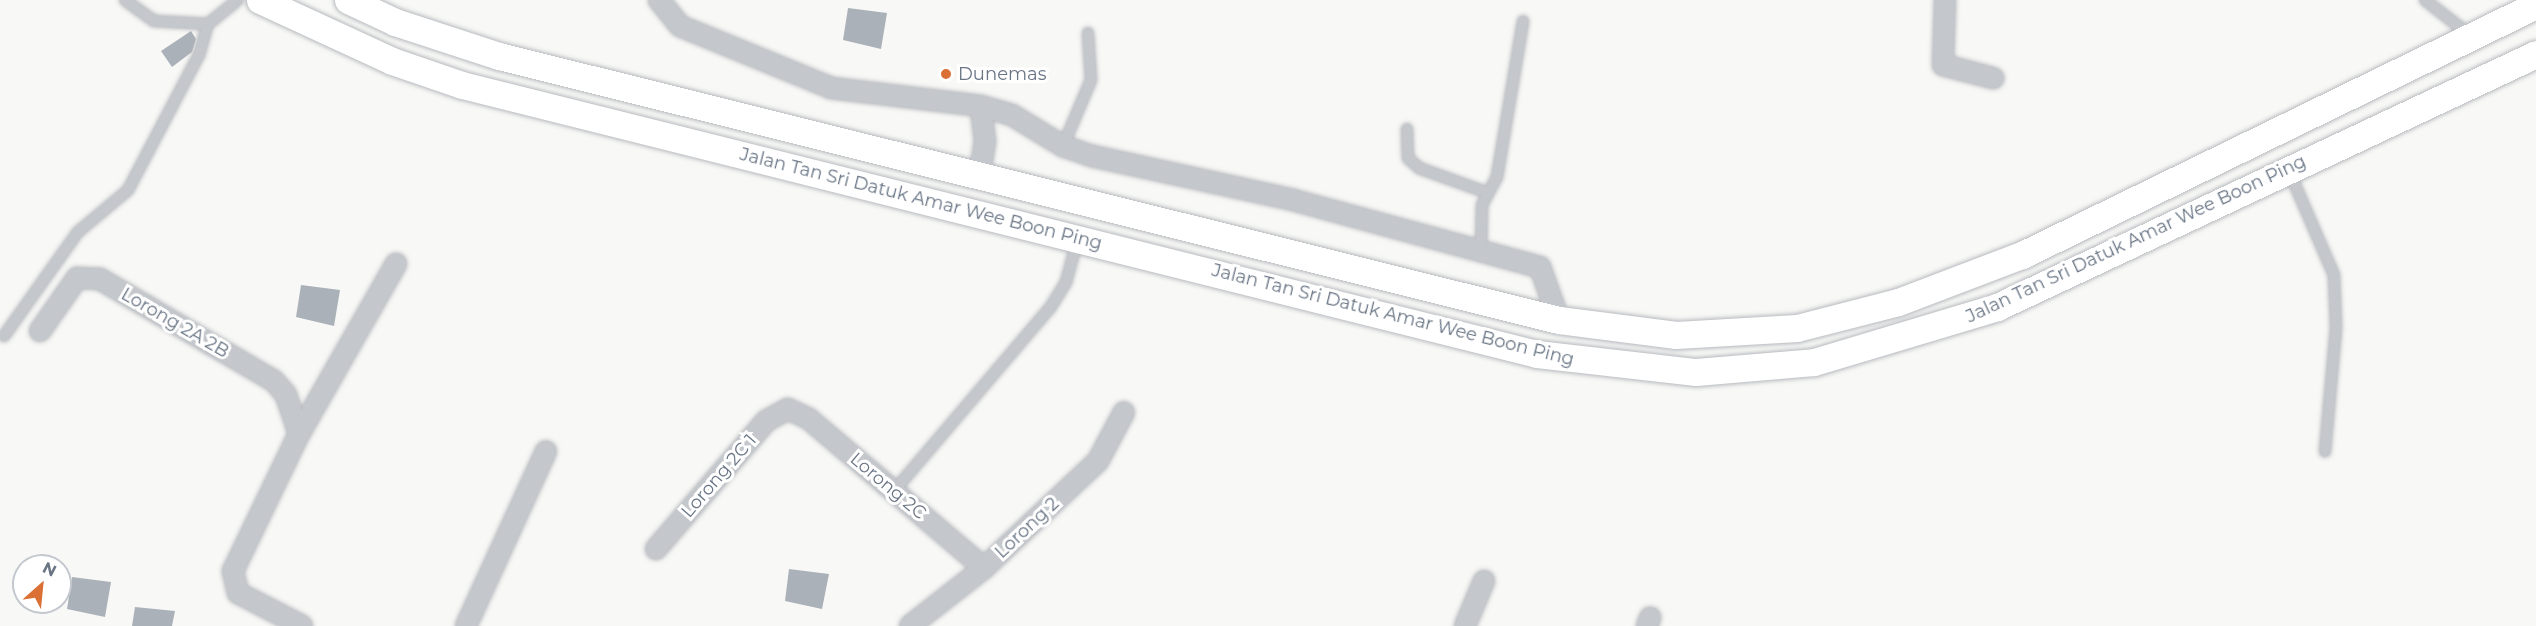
<!DOCTYPE html>
<style>
body{margin:0}
#map{position:relative;width:2536px;height:626px;overflow:hidden;background:#f8f8f6;font-family:Montserrat,sans-serif}
div>[style]{position:absolute}
[style*='--x']{left:calc(var(--x)*1px);top:calc(var(--y)*1px);width:calc(var(--w)*1px);rotate:calc(var(--a)*1deg)}
.building>*{inset:0;background:#abb1b8}
.roads{filter:drop-shadow(0 0 2px #b7babf) drop-shadow(0 0 2px #b7babf)}
.lane>*{height:10px;margin:-5px;padding:0 5px;transform-origin:5px;border-radius:5px;background:#c4c7cb}
.street>*{height:20px;margin:-10px;padding:0 10px;transform-origin:10px;border-radius:10px;background:#c4c7cb}
.secondary>*{height:27px;margin:-13.5px;padding:0 13.5px;transform-origin:13.5px;border-radius:13.5px;background:#fff}
.dots>*{width:16px;height:16px;translate:-50% -50%;box-sizing:border-box;border:3px solid #fff;border-radius:50%}
span{translate:-50% -50%;white-space:nowrap;text-align:center;line-height:1.15;-webkit-text-stroke:6px #fff;paint-order:stroke}
.poi-label{font-size:18px;color:#697585}
.left{translate:0 -50%;text-align:left}
.street-label{font-size:18px;color:#697585}
.north{position:absolute;left:12px;top:554px;width:60px;height:60px;box-sizing:border-box;background:#fff;border:2px solid #c3c8ce;border-radius:50%;rotate:27deg;font-size:16px;font-weight:700;line-height:24px;text-align:center;color:#697585}
.north::after{content:'';display:block;margin:auto;width:21px;height:27px;background:#da7034;clip-path:polygon(50% 0,100% 100%,50% 72%,0 100%)}
</style>
<div id="map">
<div class="building">
<div style="clip-path:polygon(848px 8px,887px 13px,881px 49px,843px 40px)"></div>
<div style="clip-path:polygon(191px 31px,196px 39px,192px 52px,172px 67px,161px 51px)"></div>
<div style="clip-path:polygon(301px 285px,340px 290px,334px 326px,296px 317px)"></div>
<div style="clip-path:polygon(789px 569px,829px 574px,822px 609px,785px 601px)"></div>
<div style="clip-path:polygon(72px 577px,111px 582px,105px 617px,67px 609px)"></div>
<div style="clip-path:polygon(135px 607px,175px 611px,172px 626px,132px 626px)"></div>
</div>
<div class="roads">
<div class="lane">
<div style="--x:125;--y:0;--w:36;--a:36"></div>
<div style="--x:154;--y:21;--w:54;--a:3.2"></div>
<div style="--x:208;--y:24;--w:38;--a:-39"></div>
<div style="--x:2425;--y:0;--w:58;--a:38"></div>
<div style="--x:1407;--y:129;--w:29;--a:88"></div>
<div style="--x:1408;--y:158;--w:15;--a:42"></div>
<div style="--x:1419;--y:168;--w:73;--a:19.9"></div>
<div style="--x:1063;--y:146;--w:72;--a:-67"></div>
<div style="--x:1091;--y:80;--w:47;--a:-93.7"></div>
<div style="--x:2289;--y:171;--w:113;--a:66.6"></div>
<div style="--x:2334;--y:275;--w:53;--a:87.8"></div>
<div style="--x:2336;--y:328;--w:124;--a:95.1"></div>
<div style="--x:1481;--y:250;--w:45;--a:-88.7"></div>
<div style="--x:1482;--y:205;--w:32;--a:-62"></div>
<div style="--x:1497;--y:177;--w:158;--a:-80.5"></div>
<div style="--x:4;--y:336;--w:128;--a:-54.6"></div>
<div style="--x:78;--y:232;--w:65;--a:-40"></div>
<div style="--x:128;--y:190;--w:153;--a:-62.3"></div>
<div style="--x:199;--y:55;--w:32;--a:-74"></div>
<div style="--x:894;--y:491;--w:240;--a:-49.6"></div>
<div style="--x:1050;--y:308;--w:31;--a:-58"></div>
<div style="--x:1066;--y:282;--w:46;--a:-74.7"></div>
</div>
<div class="street">
<div style="--x:659;--y:0;--w:33;--a:51"></div>
<div style="--x:680;--y:26;--w:163;--a:22.3"></div>
<div style="--x:831;--y:88;--w:151;--a:6.8"></div>
<div style="--x:981;--y:106;--w:32;--a:16"></div>
<div style="--x:1012;--y:115;--w:60;--a:31.3"></div>
<div style="--x:1063;--y:146;--w:31;--a:19"></div>
<div style="--x:1092;--y:156;--w:206;--a:12.3"></div>
<div style="--x:1293;--y:200;--w:256;--a:15.2"></div>
<div style="--x:1540;--y:267;--w:56;--a:70.3"></div>
<div style="--x:1945;--y:0;--w:65;--a:91.8"></div>
<div style="--x:1943;--y:65;--w:52;--a:14.6"></div>
<div style="--x:980;--y:173;--w:32;--a:-81"></div>
<div style="--x:985;--y:141;--w:35;--a:-97"></div>
<div style="--x:40;--y:331;--w:65;--a:-55.1"></div>
<div style="--x:77;--y:278;--w:23;--a:2"></div>
<div style="--x:100;--y:279;--w:202;--a:30.4"></div>
<div style="--x:274;--y:381;--w:18;--a:49"></div>
<div style="--x:286;--y:395;--w:41;--a:71.6"></div>
<div style="--x:656;--y:549;--w:169;--a:-49.3"></div>
<div style="--x:766;--y:421;--w:25;--a:-29"></div>
<div style="--x:788;--y:409;--w:23;--a:25"></div>
<div style="--x:809;--y:419;--w:230;--a:40.4"></div>
<div style="--x:302;--y:626;--w:72;--a:-152.7"></div>
<div style="--x:238;--y:593;--w:23;--a:-103"></div>
<div style="--x:233;--y:571;--w:152;--a:-64.3"></div>
<div style="--x:299;--y:434;--w:196;--a:-60.3"></div>
<div style="--x:466;--y:626;--w:192;--a:-65.4"></div>
<div style="--x:910;--y:626;--w:94;--a:-38.1"></div>
<div style="--x:984;--y:568;--w:156;--a:-43.2"></div>
<div style="--x:1098;--y:461;--w:55;--a:-62"></div>
<div style="--x:1465;--y:626;--w:49;--a:-67.1"></div>
<div style="--x:1647;--y:626;--w:9;--a:-69"></div>
</div>
<div class="secondary">
<div style="--x:260;--y:0;--w:145;--a:24.8"></div>
<div style="--x:392;--y:61;--w:74;--a:18.9"></div>
<div style="--x:462;--y:85;--w:1108;--a:14.05"></div>
<div style="--x:1537;--y:354;--w:160;--a:6.5"></div>
<div style="--x:1696;--y:372;--w:118;--a:-4.8"></div>
<div style="--x:1814;--y:362;--w:191;--a:-16.7"></div>
<div style="--x:1997;--y:307;--w:595;--a:-25.14"></div>
<div style="--x:348;--y:0;--w:52;--a:25.1"></div>
<div style="--x:395;--y:22;--w:109;--a:18.1"></div>
<div style="--x:499;--y:56;--w:1092;--a:13.99"></div>
<div style="--x:1559;--y:320;--w:118;--a:7.3"></div>
<div style="--x:1676;--y:335;--w:121;--a:-3.3"></div>
<div style="--x:1797;--y:328;--w:104;--a:-14.4"></div>
<div style="--x:1898;--y:302;--w:133;--a:-20.8"></div>
<div style="--x:2022;--y:255;--w:572;--a:-25.94"></div>
</div>
</div>
<div class="dots">
<div style="left:946px;top:74px;background:#da7034"></div>
</div>
<div class="poi-label">
<span class="left" style="left:958px;top:74px">Dunemas</span>
</div>
<div class="street-label">
<span style="left:921px;top:199px;rotate:14deg">Jalan Tan Sri Datuk Amar Wee Boon Ping</span>
<span style="left:2136px;top:239px;rotate:-25deg">Jalan Tan Sri Datuk Amar Wee Boon Ping</span>
<span style="left:1393px;top:315px;rotate:14deg">Jalan Tan Sri Datuk Amar Wee Boon Ping</span>
<span style="left:175px;top:323px;rotate:30deg">Lorong 2A 2B</span>
<span style="left:719px;top:476px;rotate:-49deg">Lorong 2C 1</span>
<span style="left:888px;top:486px;rotate:40deg">Lorong 2C</span>
<span style="left:1027px;top:528px;rotate:-43deg">Lorong 2</span>
</div>
<div class="north">N</div>
</div>
